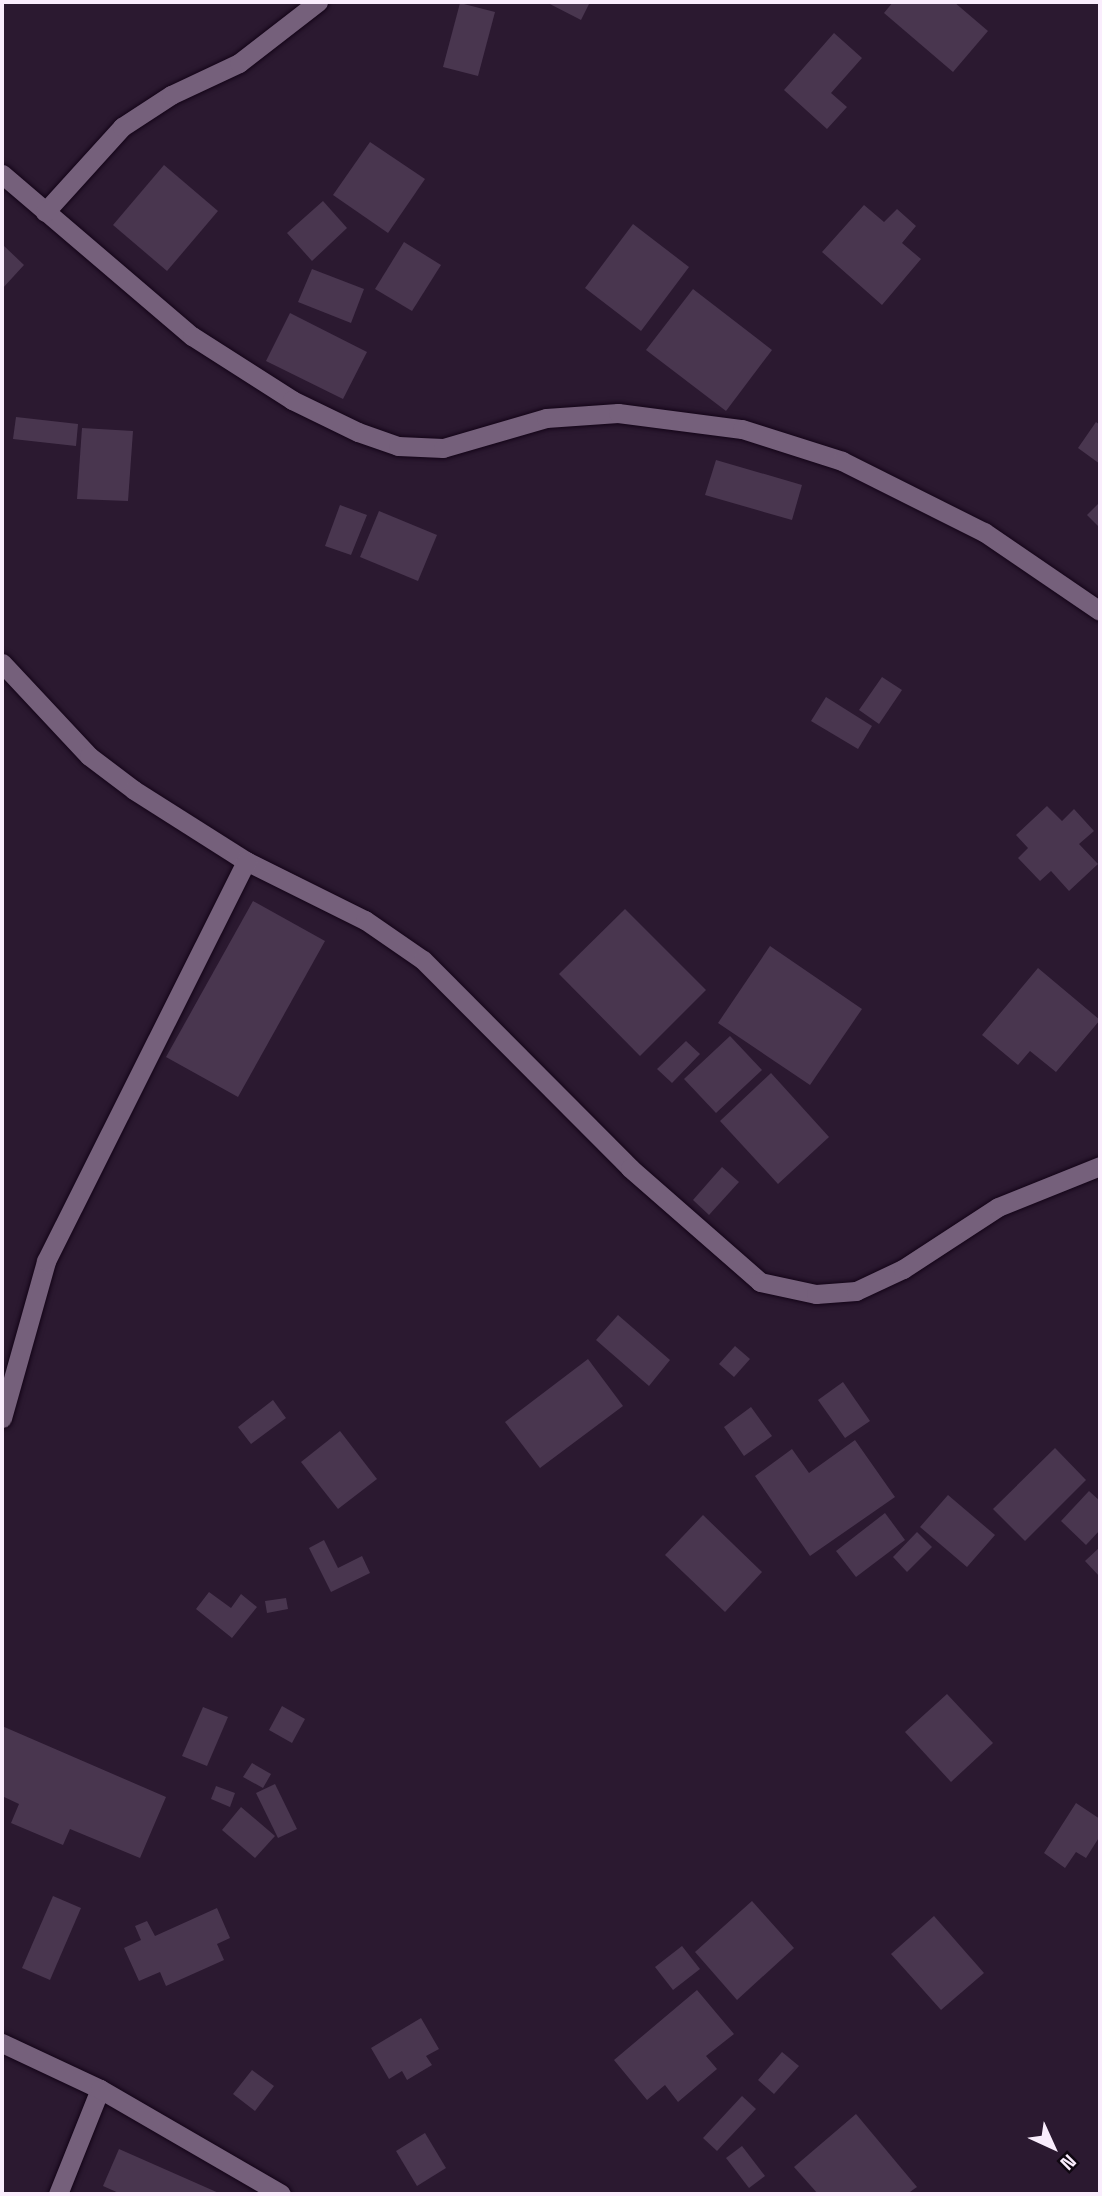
<!DOCTYPE html>
<style>
body{margin:0}
#map{position:relative;width:1102px;height:2196px;overflow:hidden;background:#2b1930;font-family:"Space Grotesk",sans-serif}
div>[style]{position:absolute}
[style*='--x']{left:calc(var(--x)*1px);top:calc(var(--y)*1px);width:calc(var(--w)*1px);rotate:calc(var(--a)*1deg)}
.building>*{inset:0;background:#49364f}
.roads{filter:drop-shadow(0 0 2px #130417) drop-shadow(0 0 2px #130417)}
.minor>*{height:19px;margin:-9.5px;padding:0 9.5px;transform-origin:9.5px;border-radius:9.5px;background:#75607b}
.secondary>*{height:19px;margin:-9.5px;padding:0 9.5px;transform-origin:9.5px;border-radius:9.5px;background:#75607b}
span{translate:-50% -50%;white-space:nowrap;text-align:center;line-height:1.15;-webkit-text-stroke:6px #0f0711;paint-order:stroke}
.frame{position:absolute;inset:0;border:4px solid #faedfd;pointer-events:none}
.north{position:absolute;left:1018px;top:2112px;width:70px;height:70px;-webkit-text-stroke:5px #0f0711;paint-order:stroke;rotate:135deg;font-size:19px;font-weight:700;line-height:28px;text-align:center;color:#faedfd}
.north::after{content:'';display:block;margin:auto;width:24px;height:32px;background:#faedfd;clip-path:polygon(50% 0,100% 100%,50% 72%,0 100%)}
</style>
<div id="map">
<div class="building">
<div style="clip-path:polygon(546px 2px,590px 2px,581px 20px)"></div>
<div style="clip-path:polygon(893px 2px,954px 2px,988px 31px,953px 72px,884px 13px)"></div>
<div style="clip-path:polygon(460px 3px,495px 12px,478px 76px,443px 67px)"></div>
<div style="clip-path:polygon(834px 33px,862px 58px,831px 93px,847px 107px,827px 129px,784px 90px)"></div>
<div style="clip-path:polygon(370px 142px,425px 179px,388px 233px,333px 195px)"></div>
<div style="clip-path:polygon(164px 165px,218px 211px,167px 271px,113px 225px)"></div>
<div style="clip-path:polygon(323px 201px,347px 228px,312px 261px,287px 233px)"></div>
<div style="clip-path:polygon(864px 205px,884px 222px,897px 209px,916px 226px,902px 243px,921px 259px,882px 305px,822px 252px)"></div>
<div style="clip-path:polygon(633px 224px,689px 267px,641px 331px,585px 288px)"></div>
<div style="clip-path:polygon(404px 242px,441px 265px,412px 311px,375px 289px)"></div>
<div style="clip-path:polygon(2px 244px,24px 265px,2px 289px)"></div>
<div style="clip-path:polygon(312px 269px,364px 289px,351px 323px,298px 302px)"></div>
<div style="clip-path:polygon(693px 289px,772px 350px,726px 411px,646px 350px)"></div>
<div style="clip-path:polygon(290px 313px,367px 352px,343px 399px,266px 361px)"></div>
<div style="clip-path:polygon(16px 417px,78px 424px,76px 446px,13px 439px)"></div>
<div style="clip-path:polygon(1096px 422px,1100px 425px,1100px 464px,1078px 448px)"></div>
<div style="clip-path:polygon(82px 428px,133px 431px,128px 501px,77px 499px)"></div>
<div style="clip-path:polygon(716px 460px,802px 485px,792px 520px,705px 495px)"></div>
<div style="clip-path:polygon(1100px 502px,1100px 528px,1087px 515px)"></div>
<div style="clip-path:polygon(340px 505px,367px 515px,351px 555px,325px 546px)"></div>
<div style="clip-path:polygon(379px 511px,437px 535px,418px 581px,360px 557px)"></div>
<div style="clip-path:polygon(882px 677px,902px 690px,879px 724px,859px 710px)"></div>
<div style="clip-path:polygon(826px 697px,872px 726px,858px 749px,811px 721px)"></div>
<div style="clip-path:polygon(1047px 806px,1062px 821px,1074px 809px,1094px 831px,1079px 844px,1098px 864px,1069px 891px,1051px 871px,1040px 881px,1018px 858px,1028px 848px,1016px 835px)"></div>
<div style="clip-path:polygon(253px 901px,325px 941px,238px 1097px,166px 1057px)"></div>
<div style="clip-path:polygon(625px 909px,706px 990px,640px 1056px,559px 974px)"></div>
<div style="clip-path:polygon(770px 946px,862px 1009px,810px 1085px,718px 1023px)"></div>
<div style="clip-path:polygon(1038px 968px,1100px 1020px,1056px 1072px,1030px 1051px,1018px 1065px,982px 1035px)"></div>
<div style="clip-path:polygon(730px 1036px,762px 1070px,716px 1113px,684px 1079px)"></div>
<div style="clip-path:polygon(686px 1041px,700px 1054px,672px 1083px,657px 1069px)"></div>
<div style="clip-path:polygon(771px 1073px,829px 1137px,778px 1184px,720px 1121px)"></div>
<div style="clip-path:polygon(722px 1167px,739px 1182px,709px 1215px,693px 1200px)"></div>
<div style="clip-path:polygon(618px 1315px,670px 1360px,649px 1386px,596px 1340px)"></div>
<div style="clip-path:polygon(735px 1346px,750px 1359px,734px 1377px,719px 1364px)"></div>
<div style="clip-path:polygon(588px 1359px,623px 1406px,540px 1468px,505px 1422px)"></div>
<div style="clip-path:polygon(843px 1382px,870px 1421px,845px 1438px,818px 1400px)"></div>
<div style="clip-path:polygon(273px 1400px,286px 1418px,251px 1444px,238px 1427px)"></div>
<div style="clip-path:polygon(751px 1407px,772px 1436px,744px 1456px,724px 1427px)"></div>
<div style="clip-path:polygon(340px 1431px,377px 1479px,338px 1509px,301px 1462px)"></div>
<div style="clip-path:polygon(855px 1440px,895px 1497px,810px 1556px,755px 1476px,792px 1449px,809px 1473px)"></div>
<div style="clip-path:polygon(1055px 1448px,1086px 1480px,1025px 1541px,993px 1509px)"></div>
<div style="clip-path:polygon(1089px 1491px,1100px 1501px,1100px 1530px,1086px 1545px,1061px 1521px)"></div>
<div style="clip-path:polygon(948px 1495px,995px 1535px,967px 1567px,920px 1527px)"></div>
<div style="clip-path:polygon(885px 1513px,905px 1540px,856px 1577px,836px 1551px)"></div>
<div style="clip-path:polygon(703px 1515px,762px 1572px,725px 1612px,665px 1555px)"></div>
<div style="clip-path:polygon(917px 1532px,932px 1547px,907px 1572px,893px 1557px)"></div>
<div style="clip-path:polygon(324px 1540px,338px 1568px,362px 1556px,370px 1573px,331px 1592px,309px 1548px)"></div>
<div style="clip-path:polygon(1100px 1547px,1100px 1577px,1085px 1561px)"></div>
<div style="clip-path:polygon(209px 1592px,231px 1608px,241px 1594px,257px 1607px,232px 1638px,196px 1609px)"></div>
<div style="clip-path:polygon(286px 1598px,288px 1609px,267px 1613px,265px 1601px)"></div>
<div style="clip-path:polygon(947px 1694px,993px 1743px,951px 1782px,905px 1732px)"></div>
<div style="clip-path:polygon(282px 1706px,305px 1719px,292px 1743px,269px 1730px)"></div>
<div style="clip-path:polygon(203px 1707px,228px 1717px,207px 1766px,182px 1756px)"></div>
<div style="clip-path:polygon(2px 1726px,166px 1797px,140px 1858px,70px 1829px,63px 1845px,11px 1823px,19px 1804px,2px 1796px)"></div>
<div style="clip-path:polygon(252px 1763px,271px 1774px,263px 1788px,243px 1777px)"></div>
<div style="clip-path:polygon(275px 1784px,297px 1829px,278px 1838px,256px 1793px)"></div>
<div style="clip-path:polygon(216px 1786px,235px 1793px,230px 1807px,211px 1799px)"></div>
<div style="clip-path:polygon(1076px 1803px,1100px 1819px,1100px 1836px,1086px 1858px,1076px 1852px,1065px 1868px,1044px 1853px)"></div>
<div style="clip-path:polygon(241px 1807px,275px 1836px,255px 1858px,222px 1830px)"></div>
<div style="clip-path:polygon(53px 1896px,81px 1908px,50px 1980px,22px 1968px)"></div>
<div style="clip-path:polygon(752px 1901px,794px 1948px,737px 2000px,695px 1952px)"></div>
<div style="clip-path:polygon(217px 1908px,230px 1938px,217px 1944px,224px 1960px,166px 1986px,160px 1972px,139px 1981px,124px 1948px,141px 1940px,135px 1926px,147px 1921px,155px 1936px)"></div>
<div style="clip-path:polygon(934px 1916px,984px 1973px,941px 2010px,891px 1954px)"></div>
<div style="clip-path:polygon(682px 1946px,700px 1969px,673px 1990px,655px 1967px)"></div>
<div style="clip-path:polygon(697px 1990px,734px 2034px,706px 2056px,717px 2069px,678px 2102px,665px 2085px,647px 2100px,614px 2060px)"></div>
<div style="clip-path:polygon(421px 2018px,439px 2049px,426px 2056px,432px 2065px,407px 2080px,402px 2071px,389px 2079px,371px 2048px)"></div>
<div style="clip-path:polygon(782px 2052px,799px 2066px,774px 2094px,758px 2080px)"></div>
<div style="clip-path:polygon(252px 2070px,274px 2086px,255px 2111px,233px 2094px)"></div>
<div style="clip-path:polygon(742px 2096px,756px 2109px,717px 2151px,703px 2138px)"></div>
<div style="clip-path:polygon(856px 2114px,917px 2187px,907px 2194px,818px 2194px,794px 2167px)"></div>
<div style="clip-path:polygon(425px 2133px,446px 2168px,417px 2186px,396px 2151px)"></div>
<div style="clip-path:polygon(742px 2146px,765px 2176px,749px 2188px,726px 2158px)"></div>
<div style="clip-path:polygon(119px 2149px,221px 2194px,121px 2194px,103px 2186px)"></div>
</div>
<div class="roads">
<div class="minor">
<div style="--x:2;--y:174;--w:250;--a:40.5"></div>
<div style="--x:192;--y:336;--w:119;--a:32.6"></div>
<div style="--x:292;--y:400;--w:73;--a:25.9"></div>
<div style="--x:358;--y:432;--w:42;--a:19.3"></div>
<div style="--x:398;--y:446;--w:45;--a:2.5"></div>
<div style="--x:443;--y:448;--w:107;--a:-16.2"></div>
<div style="--x:546;--y:418;--w:72;--a:-4"></div>
<div style="--x:618;--y:413;--w:125;--a:7.4"></div>
<div style="--x:742;--y:429;--w:105;--a:17.7"></div>
<div style="--x:842;--y:461;--w:159;--a:26.6"></div>
<div style="--x:984;--y:532;--w:140;--a:34.3"></div>
<div style="--x:45;--y:212;--w:115;--a:-47.8"></div>
<div style="--x:122;--y:127;--w:59;--a:-33.1"></div>
<div style="--x:171;--y:95;--w:75;--a:-25.2"></div>
<div style="--x:239;--y:63;--w:100;--a:-37.7"></div>
<div style="--x:2;--y:663;--w:127;--a:46.9"></div>
<div style="--x:89;--y:756;--w:56;--a:37.1"></div>
<div style="--x:134;--y:790;--w:133;--a:32.4"></div>
<div style="--x:246;--y:861;--w:133;--a:26.4"></div>
<div style="--x:365;--y:920;--w:70;--a:34.6"></div>
<div style="--x:423;--y:960;--w:293;--a:45.1"></div>
<div style="--x:630;--y:1168;--w:173;--a:41.2"></div>
<div style="--x:760;--y:1282;--w:57;--a:12.1"></div>
<div style="--x:816;--y:1294;--w:40;--a:-4.3"></div>
<div style="--x:856;--y:1291;--w:52;--a:-25.1"></div>
<div style="--x:903;--y:1269;--w:113;--a:-33.1"></div>
<div style="--x:998;--y:1207;--w:110;--a:-21.9"></div>
<div style="--x:2;--y:1418;--w:163;--a:-74.3"></div>
<div style="--x:46;--y:1261;--w:447;--a:-63.4"></div>
<div style="--x:58;--y:2194;--w:113;--a:-68.2"></div>
</div>
<div class="secondary">
<div style="--x:2;--y:2043;--w:108;--a:25.1"></div>
<div style="--x:100;--y:2089;--w:209;--a:30.1"></div>
</div>
</div>
<div class="frame"></div>
<div class="north">N</div>
</div>
